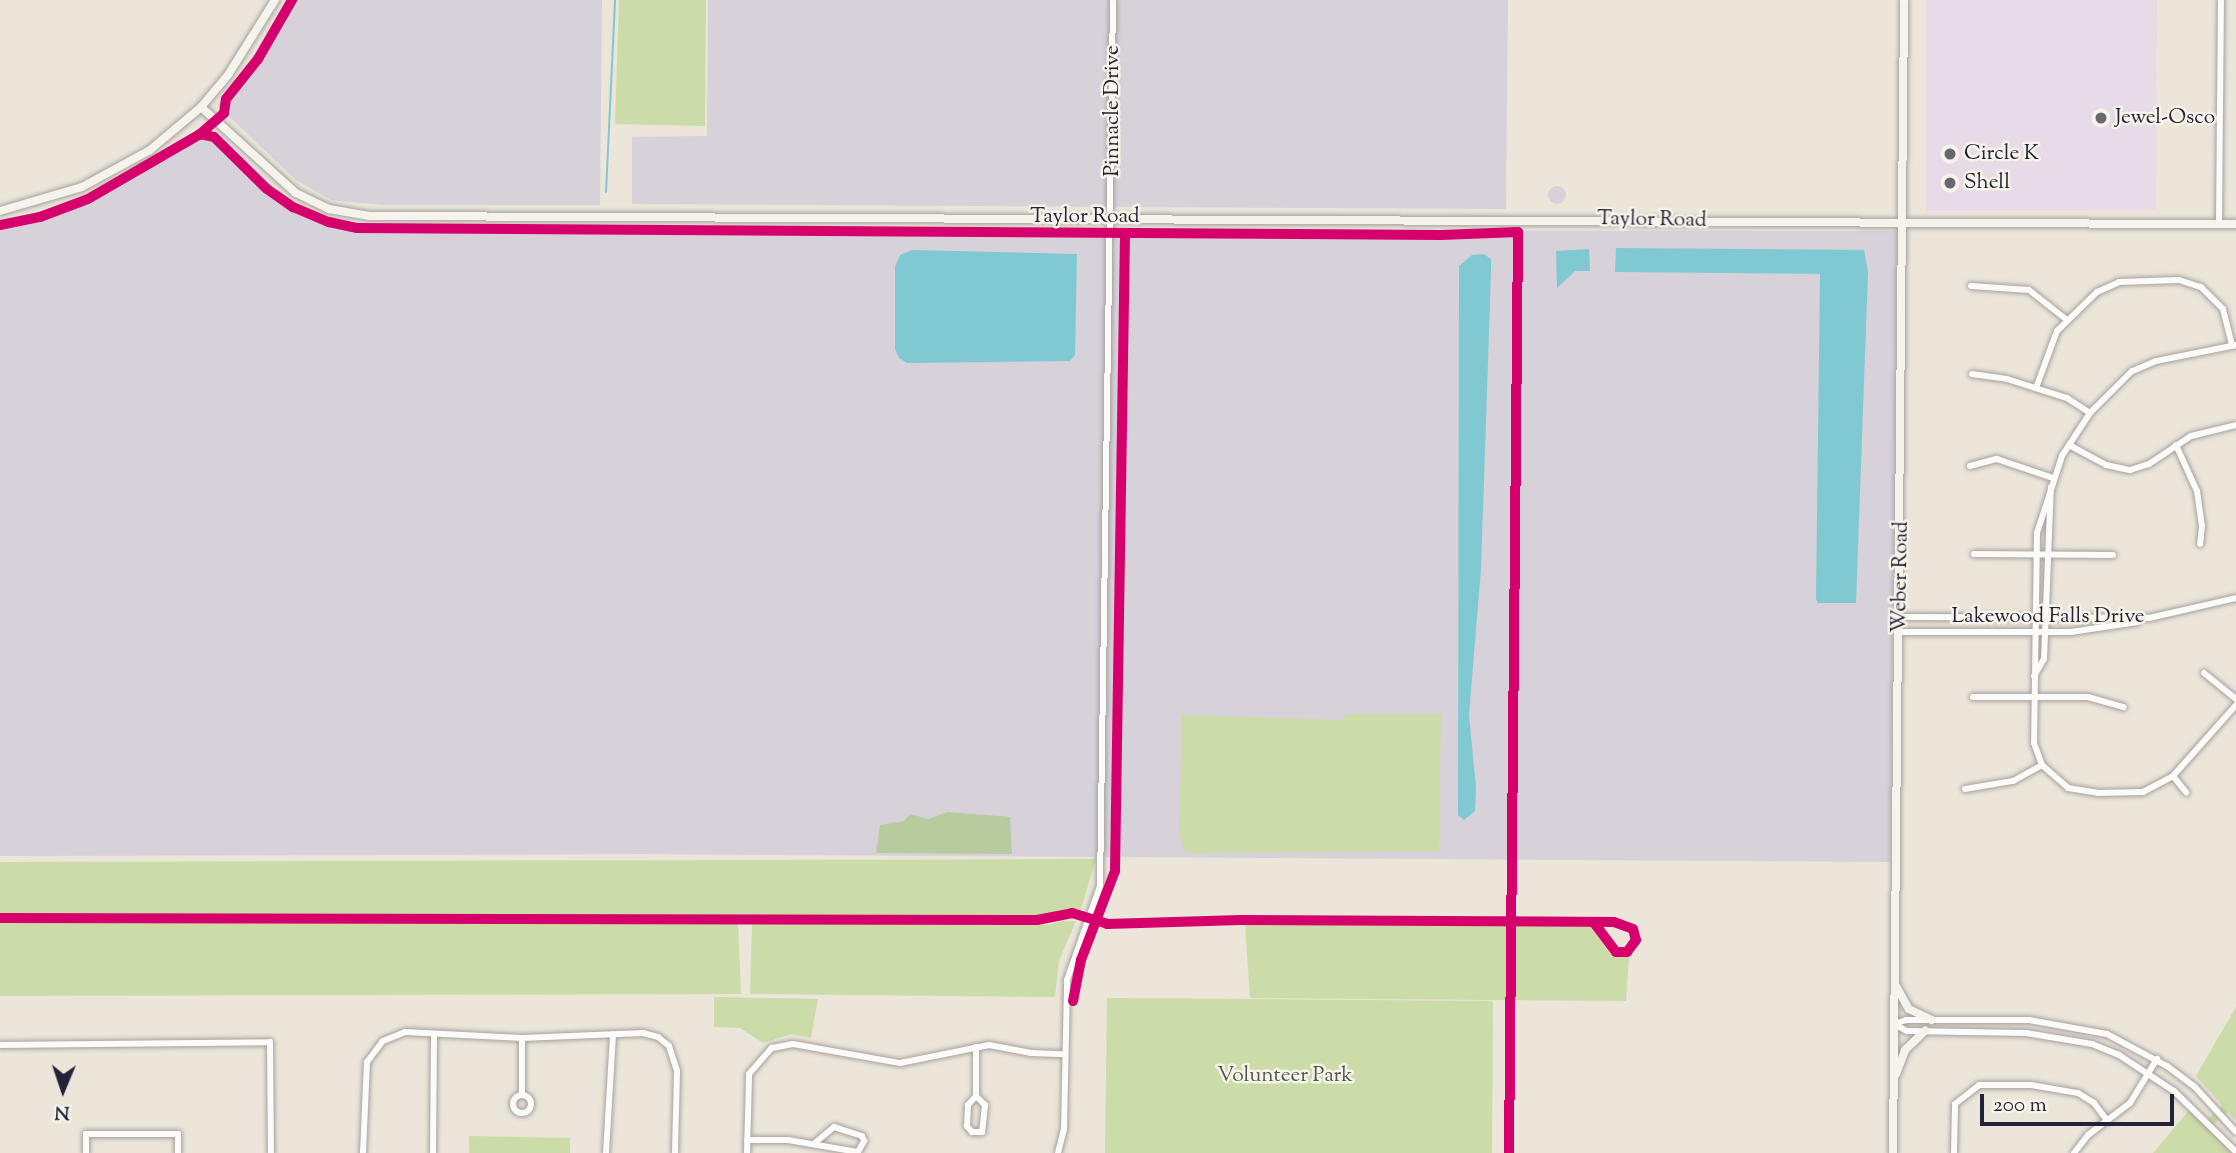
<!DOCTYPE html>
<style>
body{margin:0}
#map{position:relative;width:2236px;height:1153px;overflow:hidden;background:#ebe5da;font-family:"Sorts Mill Goudy",serif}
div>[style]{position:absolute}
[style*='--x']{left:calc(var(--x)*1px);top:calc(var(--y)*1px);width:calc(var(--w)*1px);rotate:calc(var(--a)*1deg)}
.built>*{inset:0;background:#e7dbe7}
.industrial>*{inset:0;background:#d7d1da}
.round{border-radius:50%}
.green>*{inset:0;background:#cbdca8}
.forest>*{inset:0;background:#b7cb9f}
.water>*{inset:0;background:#81c9d2}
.stream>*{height:2px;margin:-1px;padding:0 1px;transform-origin:1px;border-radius:1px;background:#81c9d2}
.roads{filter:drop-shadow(0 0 2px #a5a19e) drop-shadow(0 0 2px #a5a19e)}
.street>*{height:6px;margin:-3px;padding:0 3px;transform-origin:3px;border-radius:3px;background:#fcfbf9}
.street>.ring{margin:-3px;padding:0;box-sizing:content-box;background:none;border:6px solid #fcfbf9;border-radius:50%}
.secondary>*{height:8px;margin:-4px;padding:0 4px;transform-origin:4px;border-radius:4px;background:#f6f2ec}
.cycleway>*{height:10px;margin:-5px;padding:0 5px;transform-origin:5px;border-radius:5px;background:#d6006c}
.dots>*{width:19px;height:19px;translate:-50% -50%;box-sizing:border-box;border:4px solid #f7f3e8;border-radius:50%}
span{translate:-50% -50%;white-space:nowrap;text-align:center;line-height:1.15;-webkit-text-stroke:5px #f7f3e8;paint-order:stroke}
.street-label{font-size:21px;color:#22223b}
.poi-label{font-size:21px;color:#22223b}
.left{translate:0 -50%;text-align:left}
.park-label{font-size:21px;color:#4d584f}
.north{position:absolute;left:28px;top:1055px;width:70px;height:70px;-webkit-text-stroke:5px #f7f3e8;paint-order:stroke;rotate:182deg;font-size:19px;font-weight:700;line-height:28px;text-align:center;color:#22223b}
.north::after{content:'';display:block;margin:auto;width:24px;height:32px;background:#22223b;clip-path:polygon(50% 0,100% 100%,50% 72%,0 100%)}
.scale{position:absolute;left:1980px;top:1094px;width:194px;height:32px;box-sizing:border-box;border:4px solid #22223b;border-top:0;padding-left:9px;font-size:21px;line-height:24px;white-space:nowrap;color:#22223b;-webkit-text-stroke:5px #f7f3e8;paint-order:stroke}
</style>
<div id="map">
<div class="built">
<div style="clip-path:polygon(1926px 0,2157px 0,2156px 210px,1926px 211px)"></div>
</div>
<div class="industrial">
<div style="clip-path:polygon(287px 0,602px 0,600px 205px,382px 205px,331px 200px,296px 180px,217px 105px,260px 47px)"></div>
<div style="clip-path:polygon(708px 0,1508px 0,1506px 209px,632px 204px,632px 137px,707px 136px)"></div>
<div style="clip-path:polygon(204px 136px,213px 138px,307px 217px,362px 230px,1897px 231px,1890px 862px,640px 854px,0 856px,0 226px,39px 219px,103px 194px)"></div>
<div class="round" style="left:1548px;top:186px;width:18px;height:18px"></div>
</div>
<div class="green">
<div style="clip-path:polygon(619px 0,706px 0,705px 126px,615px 124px)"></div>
<div style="clip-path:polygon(1346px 714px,1441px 714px,1439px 851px,1186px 853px,1179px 835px,1182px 715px,1343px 720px)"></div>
<div style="clip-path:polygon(1096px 859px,1080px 912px,1040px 918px,0 913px,0 862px)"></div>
<div style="clip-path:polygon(1063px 921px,1076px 921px,1059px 961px,1055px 997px,750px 994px,752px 923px,1048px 925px)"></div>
<div style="clip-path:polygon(0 922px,738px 923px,741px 994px,0 996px)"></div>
<div style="clip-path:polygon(1245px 924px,1590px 926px,1610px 954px,1629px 957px,1626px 1001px,1250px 998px)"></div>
<div style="clip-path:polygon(714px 997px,818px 999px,811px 1038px,791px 1034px,763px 1043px,740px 1028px,714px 1027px)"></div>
<div style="clip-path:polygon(1107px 998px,1493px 1001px,1492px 1153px,1105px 1153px)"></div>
<div style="clip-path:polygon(2236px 1007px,2236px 1121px,2228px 1112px,2210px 1127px,2231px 1153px,2153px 1153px,2191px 1108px,2205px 1122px,2222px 1105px,2196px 1076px)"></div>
<div style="clip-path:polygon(469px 1136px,570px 1138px,570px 1153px,469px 1153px)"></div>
</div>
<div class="forest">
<div style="clip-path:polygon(948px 812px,1010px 817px,1012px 854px,876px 853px,880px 825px,904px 821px,910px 814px,928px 819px)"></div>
</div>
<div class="water">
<div style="clip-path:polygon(1616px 248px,1864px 250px,1868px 272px,1856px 603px,1818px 603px,1816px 599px,1820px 274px,1615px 272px)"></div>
<div style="clip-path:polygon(1589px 249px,1590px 271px,1575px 271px,1557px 288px,1556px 251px)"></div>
<div style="clip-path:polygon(912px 250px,1077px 254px,1075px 355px,1070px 361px,907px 363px,899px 358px,895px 349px,895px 267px,900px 255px)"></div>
<div style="clip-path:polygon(1484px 254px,1491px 259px,1491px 273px,1481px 569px,1469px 715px,1476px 787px,1475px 811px,1464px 820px,1458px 815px,1459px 266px,1472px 255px)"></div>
</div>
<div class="stream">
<div style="--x:606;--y:192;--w:192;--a:-87.3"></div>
</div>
<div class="roads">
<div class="street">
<div style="--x:2219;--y:224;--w:224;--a:-89.5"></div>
<div style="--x:1971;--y:286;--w:58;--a:3.9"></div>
<div style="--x:2029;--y:290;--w:48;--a:38.3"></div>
<div style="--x:2236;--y:345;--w:82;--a:168.7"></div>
<div style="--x:2156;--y:361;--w:26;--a:157"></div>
<div style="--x:2132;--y:371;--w:59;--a:135"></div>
<div style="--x:2090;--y:413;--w:51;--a:123.1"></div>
<div style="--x:2062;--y:456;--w:81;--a:108"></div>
<div style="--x:2037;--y:533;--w:210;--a:90.8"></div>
<div style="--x:2034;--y:743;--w:23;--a:70"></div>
<div style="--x:2042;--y:765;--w:35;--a:41"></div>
<div style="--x:2068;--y:788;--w:30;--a:9"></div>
<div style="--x:2098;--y:793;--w:45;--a:-1.3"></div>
<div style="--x:2143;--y:792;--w:34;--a:-28"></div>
<div style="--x:2173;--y:776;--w:95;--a:-48.4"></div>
<div style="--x:1972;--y:374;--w:35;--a:8"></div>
<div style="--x:2007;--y:379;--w:63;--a:17.6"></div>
<div style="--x:2067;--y:398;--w:27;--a:33"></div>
<div style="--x:2036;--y:388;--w:61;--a:-69.8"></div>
<div style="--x:2057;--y:331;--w:56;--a:-44.3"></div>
<div style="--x:2097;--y:292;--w:24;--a:-24"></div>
<div style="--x:2119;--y:282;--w:60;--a:-1.9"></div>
<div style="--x:2179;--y:280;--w:23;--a:18"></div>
<div style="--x:2201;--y:287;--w:31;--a:45"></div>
<div style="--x:2223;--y:309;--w:38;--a:76"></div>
<div style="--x:2069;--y:445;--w:42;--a:28.4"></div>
<div style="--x:2106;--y:465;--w:25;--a:12"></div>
<div style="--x:2130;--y:470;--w:20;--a:-18"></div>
<div style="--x:2149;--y:464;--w:50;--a:-33.7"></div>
<div style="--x:2191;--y:436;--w:46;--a:-13.7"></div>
<div style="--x:2176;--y:445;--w:51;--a:65.5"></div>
<div style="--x:2197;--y:491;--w:35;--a:82"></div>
<div style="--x:2202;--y:526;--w:18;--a:96"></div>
<div style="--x:1970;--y:466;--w:28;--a:-15"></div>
<div style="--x:1997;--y:459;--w:59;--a:18.7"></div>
<div style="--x:1974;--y:554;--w:139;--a:0.4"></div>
<div style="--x:1901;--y:617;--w:248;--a:0.2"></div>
<div style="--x:2149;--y:618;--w:89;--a:-12.9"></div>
<div style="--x:1900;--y:632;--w:171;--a:0"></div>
<div style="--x:2071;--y:632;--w:67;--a:-8.6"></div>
<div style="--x:2204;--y:673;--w:41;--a:39.1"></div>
<div style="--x:2034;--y:676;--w:20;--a:-60"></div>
<div style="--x:2044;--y:659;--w:172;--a:-87.7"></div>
<div style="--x:1973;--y:697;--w:115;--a:0"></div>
<div style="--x:2088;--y:697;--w:37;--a:16"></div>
<div style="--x:2173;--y:776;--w:21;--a:51"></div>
<div style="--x:1965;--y:789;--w:49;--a:-9.5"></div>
<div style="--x:2013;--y:781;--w:33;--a:-29"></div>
<div style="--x:1894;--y:1024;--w:15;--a:28"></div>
<div style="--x:1907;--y:1031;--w:119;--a:1"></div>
<div style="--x:2026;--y:1033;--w:67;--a:9.5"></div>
<div style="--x:2092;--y:1044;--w:29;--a:22"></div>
<div style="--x:2119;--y:1055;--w:66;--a:33.2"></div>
<div style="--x:2174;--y:1091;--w:87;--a:44.5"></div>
<div style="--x:1894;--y:1024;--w:13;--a:-18"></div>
<div style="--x:1906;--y:1020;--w:123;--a:0"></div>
<div style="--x:2029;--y:1020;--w:79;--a:10.2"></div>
<div style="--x:2107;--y:1034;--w:68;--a:28.1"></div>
<div style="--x:2167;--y:1066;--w:34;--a:37"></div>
<div style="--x:2194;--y:1086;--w:62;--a:47.6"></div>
<div style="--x:522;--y:1038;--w:57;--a:90"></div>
<div style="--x:0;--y:1045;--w:270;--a:-0.6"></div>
<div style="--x:270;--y:1042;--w:111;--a:89.5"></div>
<div class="ring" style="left:513px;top:1095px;width:12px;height:12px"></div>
<div style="--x:976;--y:1096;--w:13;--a:45"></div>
<div style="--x:985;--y:1105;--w:27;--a:96"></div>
<div style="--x:982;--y:1132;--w:10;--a:180"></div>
<div style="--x:972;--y:1132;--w:8;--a:-130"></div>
<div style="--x:967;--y:1126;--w:21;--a:-87"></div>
<div style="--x:968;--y:1105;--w:12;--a:-48"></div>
<div style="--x:976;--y:1096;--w:49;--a:-90"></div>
<div style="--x:747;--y:1140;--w:41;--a:0"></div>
<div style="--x:788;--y:1140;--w:71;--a:9.7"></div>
<div style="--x:858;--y:1152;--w:13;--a:-61"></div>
<div style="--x:864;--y:1141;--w:5;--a:-112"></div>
<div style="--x:862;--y:1136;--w:29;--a:-162"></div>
<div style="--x:834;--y:1127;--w:25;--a:140"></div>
<div style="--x:86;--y:1153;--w:19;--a:-90"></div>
<div style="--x:86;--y:1134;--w:92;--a:0"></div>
<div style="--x:178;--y:1134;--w:19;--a:90"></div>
<div style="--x:363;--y:1153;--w:91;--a:-87.5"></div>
<div style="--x:367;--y:1062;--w:26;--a:-53"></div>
<div style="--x:383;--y:1041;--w:24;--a:-22"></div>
<div style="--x:405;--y:1032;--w:117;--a:2.9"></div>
<div style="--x:522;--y:1038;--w:121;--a:-2.4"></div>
<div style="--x:643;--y:1033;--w:16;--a:15"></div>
<div style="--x:658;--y:1037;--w:14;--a:39"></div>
<div style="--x:669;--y:1046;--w:26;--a:72"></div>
<div style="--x:677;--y:1071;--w:82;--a:91.4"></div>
<div style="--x:433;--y:1153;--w:119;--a:-89.5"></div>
<div style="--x:606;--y:1153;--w:119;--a:-86.6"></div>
<div style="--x:747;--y:1153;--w:79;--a:-88.5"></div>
<div style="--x:749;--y:1074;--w:35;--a:-49"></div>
<div style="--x:772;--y:1048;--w:21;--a:-11"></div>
<div style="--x:793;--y:1044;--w:109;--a:10.1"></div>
<div style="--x:900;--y:1063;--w:91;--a:-11.4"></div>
<div style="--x:989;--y:1045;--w:43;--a:10.8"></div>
<div style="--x:1031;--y:1053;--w:33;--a:2"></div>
<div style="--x:1058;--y:1153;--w:25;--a:-76"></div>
<div style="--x:1064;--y:1129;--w:149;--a:-88.8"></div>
<div style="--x:1067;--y:980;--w:100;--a:-70.7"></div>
<div style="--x:1100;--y:886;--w:886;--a:-89.16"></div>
<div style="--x:1954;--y:1153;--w:49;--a:-88.8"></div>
<div style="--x:1955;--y:1104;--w:31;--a:-38"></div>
<div style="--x:1979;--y:1085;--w:52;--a:0"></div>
<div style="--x:2031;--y:1085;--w:48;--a:9.7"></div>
<div style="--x:2078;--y:1093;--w:19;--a:32"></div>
<div style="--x:2094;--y:1103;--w:20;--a:53"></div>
<div style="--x:2074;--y:1153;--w:23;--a:-52"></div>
<div style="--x:2088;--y:1135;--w:53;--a:-37.3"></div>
<div style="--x:2130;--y:1103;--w:52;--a:-58.5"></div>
</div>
<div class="secondary">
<div style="--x:201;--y:107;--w:128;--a:42.2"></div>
<div style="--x:296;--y:193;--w:37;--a:26"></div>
<div style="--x:329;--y:209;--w:41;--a:9.9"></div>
<div style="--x:369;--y:216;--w:1867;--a:0.25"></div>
<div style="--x:0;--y:211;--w:85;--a:-16.3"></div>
<div style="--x:82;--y:187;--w:77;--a:-28.6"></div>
<div style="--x:150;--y:150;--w:67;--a:-40.1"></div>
<div style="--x:201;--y:107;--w:42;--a:-49.8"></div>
<div style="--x:228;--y:75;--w:89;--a:-57.9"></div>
<div style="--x:1896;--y:986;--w:26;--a:61"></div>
<div style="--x:1909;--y:1009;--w:25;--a:26"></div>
<div style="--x:1896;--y:1074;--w:26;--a:-69"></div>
<div style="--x:1905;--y:1050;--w:28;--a:-44"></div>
<div style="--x:1893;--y:1153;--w:1153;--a:-89.45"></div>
</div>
</div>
<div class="cycleway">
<div style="--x:199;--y:135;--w:33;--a:-41"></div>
<div style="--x:224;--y:113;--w:14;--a:-82"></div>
<div style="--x:226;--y:99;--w:51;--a:-51.3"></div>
<div style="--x:258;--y:59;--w:68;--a:-60"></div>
<div style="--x:0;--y:225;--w:41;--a:-11.3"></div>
<div style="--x:40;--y:217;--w:51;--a:-20.6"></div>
<div style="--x:88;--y:199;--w:129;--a:-30.1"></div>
<div style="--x:200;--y:134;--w:14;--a:12"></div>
<div style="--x:214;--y:137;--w:74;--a:44.5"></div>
<div style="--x:267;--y:189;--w:32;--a:35"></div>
<div style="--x:293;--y:207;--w:39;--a:23"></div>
<div style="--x:329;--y:222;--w:29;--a:12"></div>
<div style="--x:357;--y:228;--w:1084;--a:0.37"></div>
<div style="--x:1441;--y:235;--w:77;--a:-2.2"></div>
<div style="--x:1518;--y:232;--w:921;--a:90.56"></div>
<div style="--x:0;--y:918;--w:1037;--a:0.11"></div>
<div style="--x:1037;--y:920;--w:36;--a:-11"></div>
<div style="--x:1072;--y:913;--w:37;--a:17"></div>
<div style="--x:1107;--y:924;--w:134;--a:-1.7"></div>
<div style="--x:1241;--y:920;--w:373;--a:0.3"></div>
<div style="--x:1614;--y:922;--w:20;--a:20"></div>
<div style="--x:1633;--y:929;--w:11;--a:75"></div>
<div style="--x:1636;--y:940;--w:15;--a:127"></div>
<div style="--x:1627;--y:952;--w:11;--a:180"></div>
<div style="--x:1616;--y:952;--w:36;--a:-127"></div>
<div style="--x:1073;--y:1001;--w:42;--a:-79"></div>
<div style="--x:1081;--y:960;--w:95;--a:-69.1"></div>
<div style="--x:1115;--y:871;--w:638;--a:-89.1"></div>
</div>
<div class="dots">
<div style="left:2101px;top:118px;background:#686673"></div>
<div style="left:1950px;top:154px;background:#686673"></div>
<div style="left:1950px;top:183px;background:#686673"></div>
</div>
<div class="street-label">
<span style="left:1113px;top:111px;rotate:-90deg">Pinnacle Drive</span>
<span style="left:1085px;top:217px">Taylor Road</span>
<span style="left:1652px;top:220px;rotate:1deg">Taylor Road</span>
<span style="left:1901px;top:577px;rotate:-89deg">Weber Road</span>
<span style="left:2048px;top:617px">Lakewood Falls Drive</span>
</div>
<div class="poi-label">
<span class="left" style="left:2115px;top:118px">Jewel-Osco</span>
<span class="left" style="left:1964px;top:154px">Circle K</span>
<span class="left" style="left:1964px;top:183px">Shell</span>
</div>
<div class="park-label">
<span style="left:1285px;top:1076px">Volunteer Park</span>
</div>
<div class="north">N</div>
<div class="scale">200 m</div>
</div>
